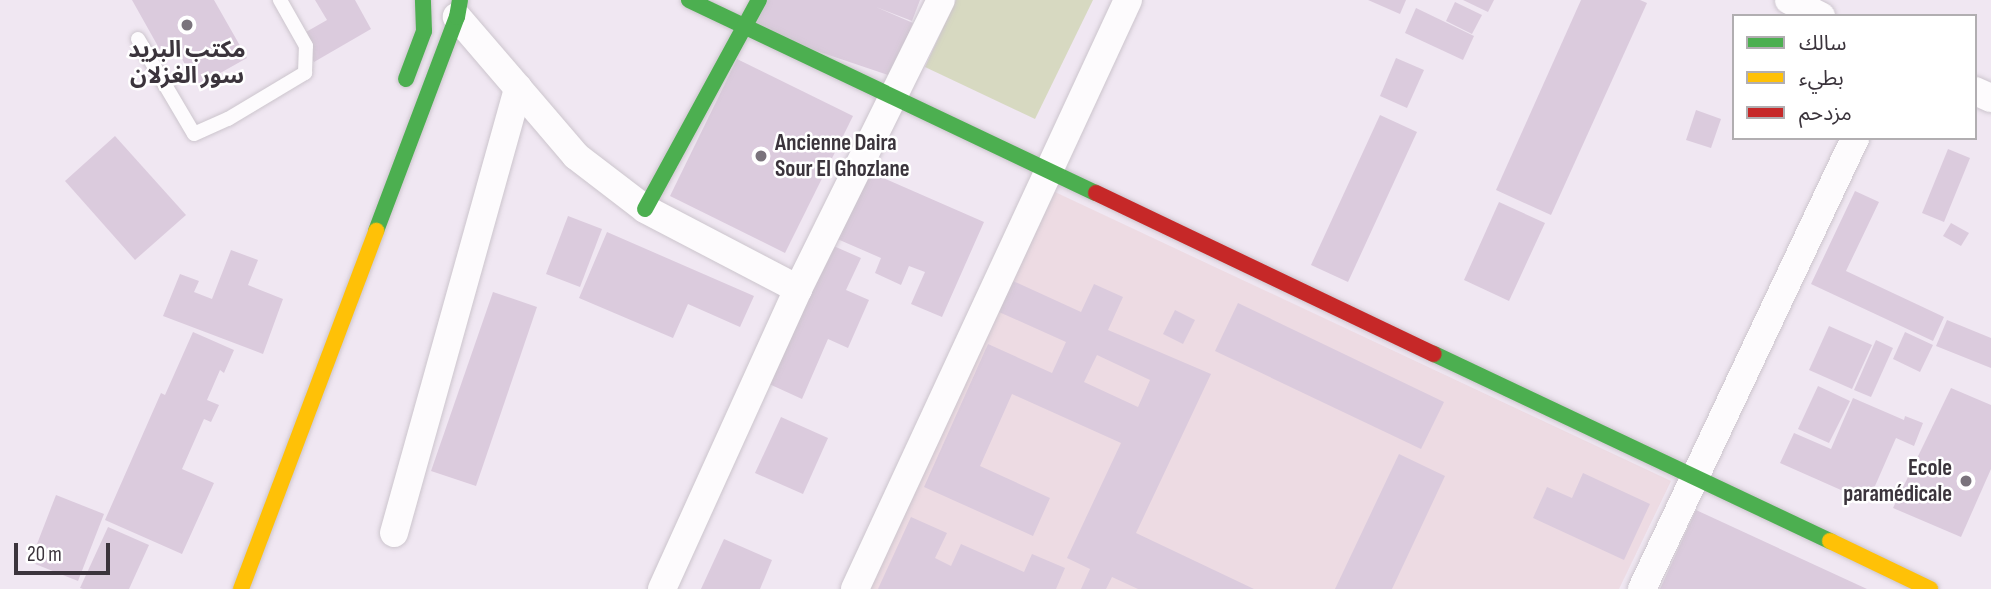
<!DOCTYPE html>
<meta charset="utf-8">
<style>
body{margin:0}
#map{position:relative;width:1991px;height:589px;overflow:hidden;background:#f0e7f2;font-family:"Sofia Sans Condensed","Noto Sans Arabic",sans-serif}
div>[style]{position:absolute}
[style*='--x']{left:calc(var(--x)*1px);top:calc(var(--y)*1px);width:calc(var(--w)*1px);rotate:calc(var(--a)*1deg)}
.medical>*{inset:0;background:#eddbe3}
.green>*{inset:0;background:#d7d9c1}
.building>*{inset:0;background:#dbcbdd}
.roads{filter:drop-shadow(0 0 2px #ccc5cd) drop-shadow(0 0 2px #ccc5cd)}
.lane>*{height:14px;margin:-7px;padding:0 7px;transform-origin:7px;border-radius:7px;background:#fdfbfd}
.street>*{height:28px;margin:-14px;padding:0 14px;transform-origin:14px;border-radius:14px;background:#fdfbfd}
.fast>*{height:16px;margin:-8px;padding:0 8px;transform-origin:8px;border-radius:8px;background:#4caf50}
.slow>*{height:16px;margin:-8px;padding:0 8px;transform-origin:8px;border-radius:8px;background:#ffc107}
.jam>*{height:16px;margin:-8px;padding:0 8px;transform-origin:8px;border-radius:8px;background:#c62828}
.dots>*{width:19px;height:19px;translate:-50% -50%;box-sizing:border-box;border:4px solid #fff;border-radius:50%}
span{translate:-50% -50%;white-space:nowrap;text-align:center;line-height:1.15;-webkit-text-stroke:5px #fff;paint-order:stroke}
.poi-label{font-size:23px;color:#3b343c;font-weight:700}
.left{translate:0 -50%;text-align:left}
.right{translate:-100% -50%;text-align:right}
.legend{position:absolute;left:1732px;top:14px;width:245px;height:126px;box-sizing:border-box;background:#fff;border:2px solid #b1aeb1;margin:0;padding:9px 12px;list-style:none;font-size:21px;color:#3b343c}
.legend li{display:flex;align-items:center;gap:14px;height:35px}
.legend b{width:35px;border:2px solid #b1aeb1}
.scale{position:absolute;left:14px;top:543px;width:96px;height:32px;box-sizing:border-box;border:4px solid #3b343c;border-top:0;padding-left:9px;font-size:21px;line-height:24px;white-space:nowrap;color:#3b343c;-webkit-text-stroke:5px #fff;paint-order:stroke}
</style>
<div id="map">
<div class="medical">
<div style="clip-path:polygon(1055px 192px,1671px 481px,1619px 589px,866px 589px)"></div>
</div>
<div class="green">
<div style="clip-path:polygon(956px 0,1093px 0,1035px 119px,925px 67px)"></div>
</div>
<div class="building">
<div style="clip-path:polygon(132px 0,214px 0,247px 58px,197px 86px,177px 50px,164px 57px)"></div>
<div style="clip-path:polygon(315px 0,355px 0,371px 29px,314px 62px,299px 36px,327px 20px)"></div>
<div style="clip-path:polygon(764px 0,920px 0,912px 21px,876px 7px,913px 23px,891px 76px,752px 29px)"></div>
<div style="clip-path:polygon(1368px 0,1406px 0,1400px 14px)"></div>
<div style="clip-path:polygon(1463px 0,1494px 0,1488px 12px)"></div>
<div style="clip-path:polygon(1581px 0,1640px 0,1647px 3px,1551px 215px,1496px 190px)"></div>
<div style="clip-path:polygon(1455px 2px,1482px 15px,1472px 34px,1446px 21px)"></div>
<div style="clip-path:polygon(1416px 8px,1474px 36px,1463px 60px,1405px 33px)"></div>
<div style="clip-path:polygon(1396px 58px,1424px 70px,1407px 108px,1380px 96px)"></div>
<div style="clip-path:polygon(737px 59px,853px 116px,785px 253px,670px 196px)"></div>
<div style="clip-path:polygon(1696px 110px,1721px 119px,1711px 148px,1686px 140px)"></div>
<div style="clip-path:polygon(1380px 115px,1417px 132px,1348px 282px,1311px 265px)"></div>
<div style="clip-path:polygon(115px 136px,186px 215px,135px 260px,65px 181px)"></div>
<div style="clip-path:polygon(1948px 149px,1970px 158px,1944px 222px,1922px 213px)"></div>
<div style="clip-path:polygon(865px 170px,984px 222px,942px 317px,911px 304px,925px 272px,909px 266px,901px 285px,875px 273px,881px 258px,835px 238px)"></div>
<div style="clip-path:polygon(1855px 191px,1879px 202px,1846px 271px,1944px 317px,1933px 341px,1811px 284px)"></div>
<div style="clip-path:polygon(1499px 202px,1545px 223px,1509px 301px,1464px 280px)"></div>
<div style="clip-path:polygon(568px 216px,602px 229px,580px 287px,546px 274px)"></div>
<div style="clip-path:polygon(1951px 223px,1969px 233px,1961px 246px,1943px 236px)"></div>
<div style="clip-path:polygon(607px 232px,754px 296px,740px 327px,688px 304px,673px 338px,579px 298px)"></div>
<div style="clip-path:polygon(829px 244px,861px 258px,846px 290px,869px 300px,848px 348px,828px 339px,802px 399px,767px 383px)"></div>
<div style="clip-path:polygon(231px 250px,258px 260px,248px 285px,283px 299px,263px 354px,163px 316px,180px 274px,199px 281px,194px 292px,212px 299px)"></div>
<div style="clip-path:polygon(evenodd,1013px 281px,1081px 312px,1094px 284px,1123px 297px,1108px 330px,1211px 374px,1136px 533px,1254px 589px,1138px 589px,1112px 577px,1106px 589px,1081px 589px,1090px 569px,1067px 558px,1121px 443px,1012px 394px,980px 466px,1050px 498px,1033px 536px,924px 487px,988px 344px,1052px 373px,1066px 342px,999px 312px,1013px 281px,1097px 355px,1150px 380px,1138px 407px,1084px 382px,1097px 355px)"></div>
<div style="clip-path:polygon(493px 292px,537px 307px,476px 486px,431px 471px)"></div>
<div style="clip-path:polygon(1238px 303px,1444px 402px,1421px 449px,1215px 351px)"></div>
<div style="clip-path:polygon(1175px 310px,1195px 320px,1183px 344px,1163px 334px)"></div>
<div style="clip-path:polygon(1947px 320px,1991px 338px,1991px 368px,1936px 346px)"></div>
<div style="clip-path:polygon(1829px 326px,1872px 345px,1852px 389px,1809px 370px)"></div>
<div style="clip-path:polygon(193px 332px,234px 350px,224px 373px,220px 370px,207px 400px,219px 405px,211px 422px,204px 419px,182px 469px,214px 483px,182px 554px,105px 520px,161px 393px,165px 395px)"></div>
<div style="clip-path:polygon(1905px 332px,1933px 345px,1920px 372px,1893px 359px)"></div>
<div style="clip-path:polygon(1876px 340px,1893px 348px,1871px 397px,1854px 390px)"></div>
<div style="clip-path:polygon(1818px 386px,1850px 401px,1829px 443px,1798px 429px)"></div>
<div style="clip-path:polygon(1951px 388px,1991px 405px,1991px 469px,1961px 537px,1893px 508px)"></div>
<div style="clip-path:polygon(1853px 398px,1904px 420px,1905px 416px,1923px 423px,1914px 446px,1896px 438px,1868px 502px,1780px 463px,1794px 433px,1831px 449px)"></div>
<div style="clip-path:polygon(781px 417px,828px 438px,803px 494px,755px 473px)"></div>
<div style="clip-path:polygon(1399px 454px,1445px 476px,1392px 589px,1335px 589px)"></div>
<div style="clip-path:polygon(1583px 473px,1650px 504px,1624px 560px,1533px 518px,1547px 487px,1572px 498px)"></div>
<div style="clip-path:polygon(56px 495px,104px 514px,78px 581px,30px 562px)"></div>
<div style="clip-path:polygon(1696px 510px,1867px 589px,1660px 589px)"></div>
<div style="clip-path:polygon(911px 517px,947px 533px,935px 558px,951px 566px,961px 544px,1024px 572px,1032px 554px,1065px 568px,1056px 589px,878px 589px)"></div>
<div style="clip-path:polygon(108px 527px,149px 545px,129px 589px,83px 589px,80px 588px)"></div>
<div style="clip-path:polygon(724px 539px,772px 560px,760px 589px,701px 589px)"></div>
</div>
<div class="roads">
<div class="lane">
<div style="--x:138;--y:39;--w:110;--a:59.5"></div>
<div style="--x:194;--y:134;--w:37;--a:-24"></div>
<div style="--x:228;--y:119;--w:90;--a:-30.9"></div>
<div style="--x:305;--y:73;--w:27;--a:-88"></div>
<div style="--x:306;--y:46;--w:53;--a:-119.5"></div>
</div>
<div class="street">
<div style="--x:1789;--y:0;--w:36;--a:27"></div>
<div style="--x:518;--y:88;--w:89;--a:49.5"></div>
<div style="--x:576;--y:156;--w:87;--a:37.5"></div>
<div style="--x:645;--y:209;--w:173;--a:27.6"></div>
<div style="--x:1975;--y:91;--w:17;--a:24"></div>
<div style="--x:394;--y:533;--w:462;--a:-74.4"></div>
<div style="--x:518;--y:88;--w:94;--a:-130.7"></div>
<div style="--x:662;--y:589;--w:329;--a:-65.6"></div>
<div style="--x:798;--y:289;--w:322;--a:-63.7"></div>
<div style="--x:855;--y:589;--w:649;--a:-65.13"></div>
<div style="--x:1642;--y:589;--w:499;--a:-64.7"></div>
</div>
<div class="fast">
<div style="--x:689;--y:0;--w:450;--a:25.4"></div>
<div style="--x:406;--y:79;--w:51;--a:-69.4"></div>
<div style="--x:424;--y:31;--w:31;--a:-92"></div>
<div style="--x:645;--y:209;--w:238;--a:-61.4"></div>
<div style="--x:376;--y:231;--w:229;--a:-69.3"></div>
<div style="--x:457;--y:17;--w:17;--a:-80"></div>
<div style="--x:1434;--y:354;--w:438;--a:25.3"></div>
</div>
<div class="slow">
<div style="--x:1830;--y:541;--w:111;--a:25.6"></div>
<div style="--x:241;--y:589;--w:383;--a:-69.3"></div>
</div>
<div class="jam">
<div style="--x:1096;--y:193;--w:374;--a:25.5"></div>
</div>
</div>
<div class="dots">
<div style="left:187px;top:25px;background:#7a737c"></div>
<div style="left:761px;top:156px;background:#7a737c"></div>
<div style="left:1966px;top:481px;background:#7a737c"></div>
</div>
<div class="poi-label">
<span style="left:187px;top:63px">مكتب البريد<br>سور الغزلان</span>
<span class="left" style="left:775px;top:156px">Ancienne Daira<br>Sour El Ghozlane</span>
<span class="right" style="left:1952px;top:481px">Ecole<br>paramédicale</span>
</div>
<ul class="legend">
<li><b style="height:9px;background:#4caf50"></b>سالك</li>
<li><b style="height:9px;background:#ffc107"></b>بطيء</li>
<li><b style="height:9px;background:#c62828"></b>مزدحم</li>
</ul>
<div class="scale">20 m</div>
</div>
